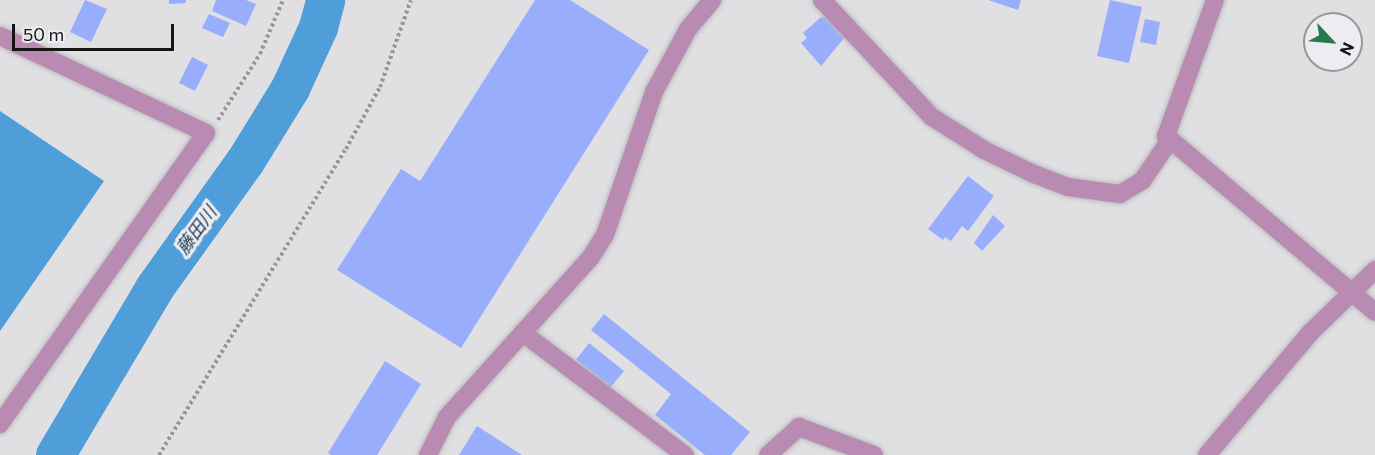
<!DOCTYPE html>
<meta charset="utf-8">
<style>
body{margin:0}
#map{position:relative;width:1375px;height:455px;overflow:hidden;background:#e0dfe2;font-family:Commissioner,"Noto Sans JP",sans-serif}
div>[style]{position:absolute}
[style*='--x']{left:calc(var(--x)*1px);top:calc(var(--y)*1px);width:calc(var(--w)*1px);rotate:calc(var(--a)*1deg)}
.water>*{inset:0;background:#4f9ed9}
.river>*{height:39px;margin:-19.5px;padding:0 19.5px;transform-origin:19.5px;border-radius:19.5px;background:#4f9ed9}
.building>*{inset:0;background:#99adfd}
.path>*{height:4px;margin-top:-2px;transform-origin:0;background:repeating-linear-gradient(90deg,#979699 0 3px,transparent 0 6px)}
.roads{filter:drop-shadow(0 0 2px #bbbbbd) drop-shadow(0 0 2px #bbbbbd)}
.minor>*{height:18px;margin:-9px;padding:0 9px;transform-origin:9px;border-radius:9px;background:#b98ab2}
span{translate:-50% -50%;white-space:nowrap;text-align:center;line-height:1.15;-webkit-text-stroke:6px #edecf0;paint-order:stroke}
.water-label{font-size:18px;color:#1a3b55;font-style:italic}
.north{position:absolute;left:1303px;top:12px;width:60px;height:60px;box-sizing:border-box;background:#edecf0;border:2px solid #979699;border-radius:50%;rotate:116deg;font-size:16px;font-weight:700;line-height:24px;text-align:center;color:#151516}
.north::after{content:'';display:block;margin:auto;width:21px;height:27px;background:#277a4c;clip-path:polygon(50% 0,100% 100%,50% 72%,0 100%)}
.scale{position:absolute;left:12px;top:24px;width:162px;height:27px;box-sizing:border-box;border:3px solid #151516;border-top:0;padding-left:8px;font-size:18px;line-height:21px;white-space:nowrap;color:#151516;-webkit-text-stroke:4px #edecf0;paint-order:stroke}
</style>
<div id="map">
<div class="water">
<div style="clip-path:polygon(0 111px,104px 181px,0 331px)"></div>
</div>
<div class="river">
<div style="--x:55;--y:455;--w:194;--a:-59.3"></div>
<div style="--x:154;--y:288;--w:156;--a:-54.4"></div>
<div style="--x:245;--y:161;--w:86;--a:-58.3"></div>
<div style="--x:290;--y:88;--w:67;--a:-65.3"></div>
<div style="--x:318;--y:27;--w:28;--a:-75"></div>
</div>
<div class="building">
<div style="clip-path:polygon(85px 0,107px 9px,91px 42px,70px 32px)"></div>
<div style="clip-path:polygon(169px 0,186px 0,186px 3px,169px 4px)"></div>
<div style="clip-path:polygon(216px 0,246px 0,256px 4px,246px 26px,212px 11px)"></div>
<div style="clip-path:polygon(535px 0,570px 0,649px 50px,461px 348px,337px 270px,401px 169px,420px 181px)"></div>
<div style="clip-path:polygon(988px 0,1021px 0,1018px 10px)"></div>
<div style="clip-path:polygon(1110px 0,1142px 7px,1129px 63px,1097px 56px)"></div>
<div style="clip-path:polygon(209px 14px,230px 23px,223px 37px,202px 28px)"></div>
<div style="clip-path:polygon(821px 17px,827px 17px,845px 37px,821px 66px,801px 43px,807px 38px,803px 33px)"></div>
<div style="clip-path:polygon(1145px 19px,1160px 22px,1156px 45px,1140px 42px)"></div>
<div style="clip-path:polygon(192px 57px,208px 65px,195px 91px,179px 83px)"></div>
<div style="clip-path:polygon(968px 176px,994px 196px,968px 231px,962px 226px,951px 241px,945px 237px,943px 240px,928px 229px)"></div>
<div style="clip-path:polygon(993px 215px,1005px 226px,982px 251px,974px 243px)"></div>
<div style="clip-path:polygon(604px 314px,750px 432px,731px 455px,705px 455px,655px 415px,671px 394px,591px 330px)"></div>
<div style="clip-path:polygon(589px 343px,624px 371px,610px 388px,576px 360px)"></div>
<div style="clip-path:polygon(385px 361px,421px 384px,377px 455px,331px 455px,328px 453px)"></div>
<div style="clip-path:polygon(477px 426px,522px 455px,459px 455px)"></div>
</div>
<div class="path">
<div style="--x:218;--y:120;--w:78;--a:-57.5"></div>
<div style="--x:260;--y:54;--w:59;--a:-66.9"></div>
<div style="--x:159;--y:455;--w:359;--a:-58.6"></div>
<div style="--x:346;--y:149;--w:71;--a:-61.3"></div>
<div style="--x:380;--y:87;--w:92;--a:-70.4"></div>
</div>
<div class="roads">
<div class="minor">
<div style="--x:822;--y:0;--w:161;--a:46.8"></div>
<div style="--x:932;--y:117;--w:62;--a:32.4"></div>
<div style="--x:984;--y:150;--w:55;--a:25.6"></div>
<div style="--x:1034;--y:174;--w:36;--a:21"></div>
<div style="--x:1068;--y:187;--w:52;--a:7.7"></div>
<div style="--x:1120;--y:194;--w:26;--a:-31"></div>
<div style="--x:1142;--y:181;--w:50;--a:-55.7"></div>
<div style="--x:1215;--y:0;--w:145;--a:109.8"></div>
<div style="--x:1166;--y:136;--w:273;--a:40.1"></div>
<div style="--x:0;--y:36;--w:228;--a:25.2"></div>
<div style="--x:206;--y:133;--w:357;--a:125.3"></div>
<div style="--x:523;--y:333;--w:203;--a:37"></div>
<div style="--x:428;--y:455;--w:42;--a:-63.4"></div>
<div style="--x:447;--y:417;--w:215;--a:-48"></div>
<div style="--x:591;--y:257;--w:26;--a:-58"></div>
<div style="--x:605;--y:235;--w:151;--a:-71.1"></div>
<div style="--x:654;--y:92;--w:72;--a:-61.6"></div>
<div style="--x:688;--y:29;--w:38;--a:-50"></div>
<div style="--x:768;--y:455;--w:42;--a:-42.1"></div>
<div style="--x:799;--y:427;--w:80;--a:20.5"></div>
<div style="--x:1207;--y:455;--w:160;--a:-49.8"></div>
<div style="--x:1310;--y:333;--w:91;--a:-44.1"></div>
</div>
</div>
<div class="water-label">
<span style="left:196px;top:230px;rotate:-54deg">藤田川</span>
</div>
<div class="north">N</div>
<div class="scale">50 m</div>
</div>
